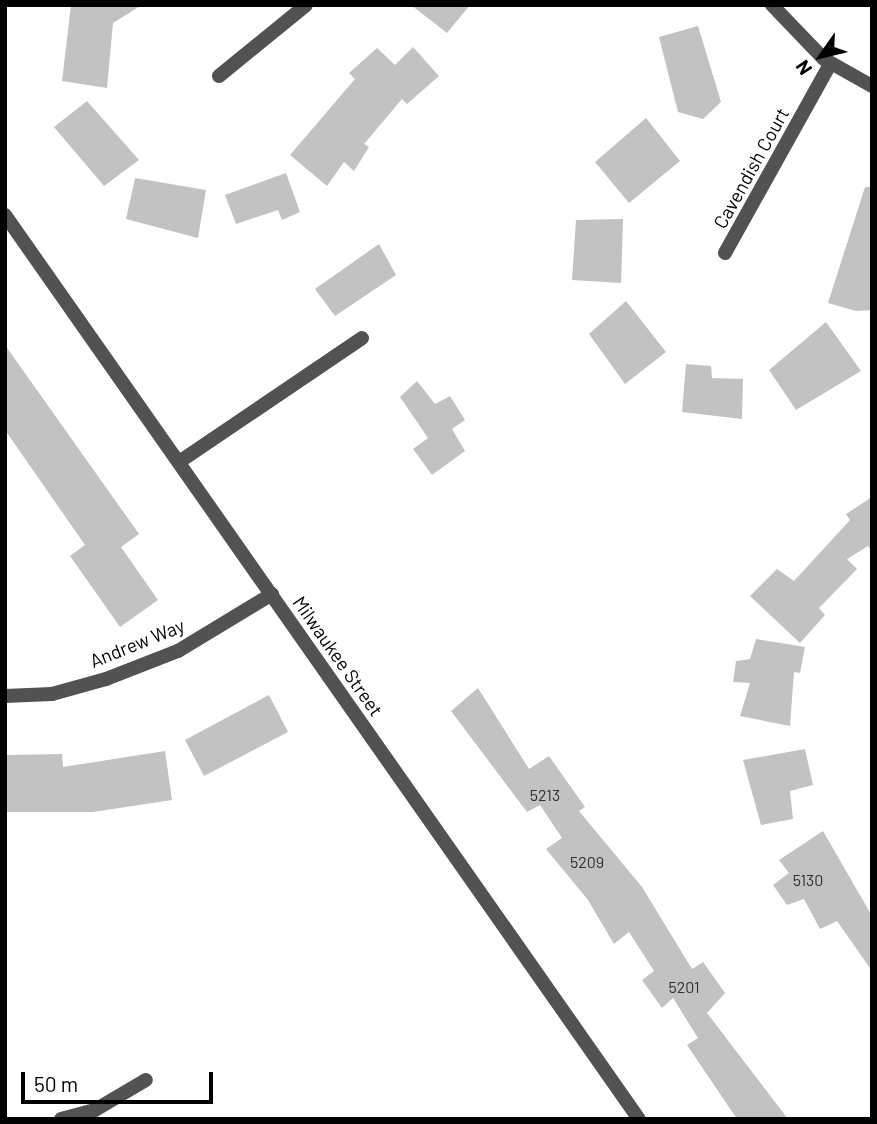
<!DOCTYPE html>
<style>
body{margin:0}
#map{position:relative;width:877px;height:1124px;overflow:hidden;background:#fff;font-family:Barlow,sans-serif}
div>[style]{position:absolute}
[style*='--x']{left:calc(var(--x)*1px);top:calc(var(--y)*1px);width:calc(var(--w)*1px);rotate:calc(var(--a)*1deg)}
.building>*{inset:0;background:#c2c2c2}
.service>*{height:14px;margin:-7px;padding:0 7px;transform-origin:7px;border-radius:7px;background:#525252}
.minor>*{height:14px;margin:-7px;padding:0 7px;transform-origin:7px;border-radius:7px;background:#525252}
.tertiary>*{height:14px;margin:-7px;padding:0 7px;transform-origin:7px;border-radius:7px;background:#525252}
span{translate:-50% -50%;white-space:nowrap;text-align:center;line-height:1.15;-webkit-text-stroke:6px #fff;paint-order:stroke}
.number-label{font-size:16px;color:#303030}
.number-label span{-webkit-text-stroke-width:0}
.street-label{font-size:19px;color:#000}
.frame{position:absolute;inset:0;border:7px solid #000;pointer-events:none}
.north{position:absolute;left:786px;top:21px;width:70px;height:70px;-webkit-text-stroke:5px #fff;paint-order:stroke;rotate:236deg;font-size:19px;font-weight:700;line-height:28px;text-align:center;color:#000}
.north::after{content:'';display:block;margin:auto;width:24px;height:32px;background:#000;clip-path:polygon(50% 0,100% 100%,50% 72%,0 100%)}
.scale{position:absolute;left:21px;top:1072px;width:192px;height:32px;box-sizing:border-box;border:4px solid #000;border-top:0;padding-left:9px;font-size:21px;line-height:24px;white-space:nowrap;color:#000;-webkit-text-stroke:5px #fff;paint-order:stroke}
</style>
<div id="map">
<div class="building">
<div style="clip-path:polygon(71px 5px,142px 5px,113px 23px,107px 88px,62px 81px)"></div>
<div style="clip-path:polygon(411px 5px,470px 5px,447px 33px)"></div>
<div style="clip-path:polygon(698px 26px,721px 102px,703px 119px,678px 112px,659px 37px)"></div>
<div style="clip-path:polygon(413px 47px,439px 76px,407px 104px,402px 99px,364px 144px,369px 147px,354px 171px,344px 162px,327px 186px,290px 155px,355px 79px,349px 73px,377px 48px,395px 65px)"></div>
<div style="clip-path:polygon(87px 101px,139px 160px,104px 186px,54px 127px)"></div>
<div style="clip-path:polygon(646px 118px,680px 161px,629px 203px,595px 162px)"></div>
<div style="clip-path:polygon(286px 173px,300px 212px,282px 220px,278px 210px,236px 224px,225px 195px)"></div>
<div style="clip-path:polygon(135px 178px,206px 190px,198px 238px,126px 219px)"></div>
<div style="clip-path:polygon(865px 187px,872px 187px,872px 310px,856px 311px,828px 303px)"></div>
<div style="clip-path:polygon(623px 219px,621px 283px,572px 280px,576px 220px)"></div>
<div style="clip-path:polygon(379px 244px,396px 275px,335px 316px,315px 289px)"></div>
<div style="clip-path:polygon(626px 301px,666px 352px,625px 384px,589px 334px)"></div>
<div style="clip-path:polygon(826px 322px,861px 371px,796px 410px,769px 370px)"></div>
<div style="clip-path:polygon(5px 345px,139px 534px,121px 547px,158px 600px,120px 627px,70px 556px,85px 545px,5px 430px)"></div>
<div style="clip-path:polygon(686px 364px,711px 366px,712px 378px,743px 379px,742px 419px,682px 412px)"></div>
<div style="clip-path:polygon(417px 381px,435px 404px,450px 396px,465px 420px,452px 429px,465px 451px,432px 475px,413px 449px,428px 438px,400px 397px)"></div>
<div style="clip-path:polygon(872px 497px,872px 552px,868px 546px,847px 559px,857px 569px,819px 608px,825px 615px,800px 643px,750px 596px,777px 569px,794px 581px,850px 520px,846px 514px)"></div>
<div style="clip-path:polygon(756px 639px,805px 647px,800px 673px,794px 672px,790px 726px,740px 716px,750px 683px,733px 682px,736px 661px,750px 659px)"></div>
<div style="clip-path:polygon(478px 688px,529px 769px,549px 756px,585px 807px,579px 811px,642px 887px,692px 969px,703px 962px,725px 993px,707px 1013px,788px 1119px,737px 1119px,687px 1045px,698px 1038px,673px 998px,662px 1008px,642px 980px,654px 971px,629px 932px,614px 944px,588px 900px,546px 849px,562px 838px,540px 805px,527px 812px,451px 711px)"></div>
<div style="clip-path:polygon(269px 695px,288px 732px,204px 776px,185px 740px)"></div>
<div style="clip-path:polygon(805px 749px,813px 785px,790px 791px,793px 819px,761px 825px,743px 760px)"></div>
<div style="clip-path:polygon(165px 751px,172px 800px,93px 812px,5px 812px,5px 755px,62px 754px,63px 767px)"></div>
<div style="clip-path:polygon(823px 831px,872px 916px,872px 971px,837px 921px,820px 929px,804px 899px,787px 905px,773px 885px,789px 873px,779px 860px)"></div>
</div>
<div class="service">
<div style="--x:179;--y:462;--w:221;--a:-34.1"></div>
</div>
<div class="minor">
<div style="--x:772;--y:5;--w:75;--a:46.1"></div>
<div style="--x:824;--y:59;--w:55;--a:29.4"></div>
<div style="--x:219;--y:76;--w:112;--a:-39.2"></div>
<div style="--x:725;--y:253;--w:216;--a:-60.9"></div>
<div style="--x:5;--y:696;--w:47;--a:-2.4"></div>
<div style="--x:52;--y:694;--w:56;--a:-15.5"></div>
<div style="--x:106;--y:679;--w:77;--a:-21.3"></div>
<div style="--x:178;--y:651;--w:110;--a:-31.2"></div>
<div style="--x:61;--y:1119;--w:35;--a:-15"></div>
<div style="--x:95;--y:1110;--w:59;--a:-30.5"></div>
</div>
<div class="tertiary">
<div style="--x:5;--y:215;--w:1104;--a:54.96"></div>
</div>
<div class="number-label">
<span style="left:545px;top:795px">5213</span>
<span style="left:587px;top:862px">5209</span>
<span style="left:808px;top:880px">5130</span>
<span style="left:684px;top:987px">5201</span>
</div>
<div class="street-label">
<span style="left:751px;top:168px;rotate:-61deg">Cavendish Court</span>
<span style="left:137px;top:643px;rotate:-22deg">Andrew Way</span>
<span style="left:338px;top:656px;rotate:55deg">Milwaukee Street</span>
</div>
<div class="frame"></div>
<div class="north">N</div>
<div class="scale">50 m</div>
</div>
